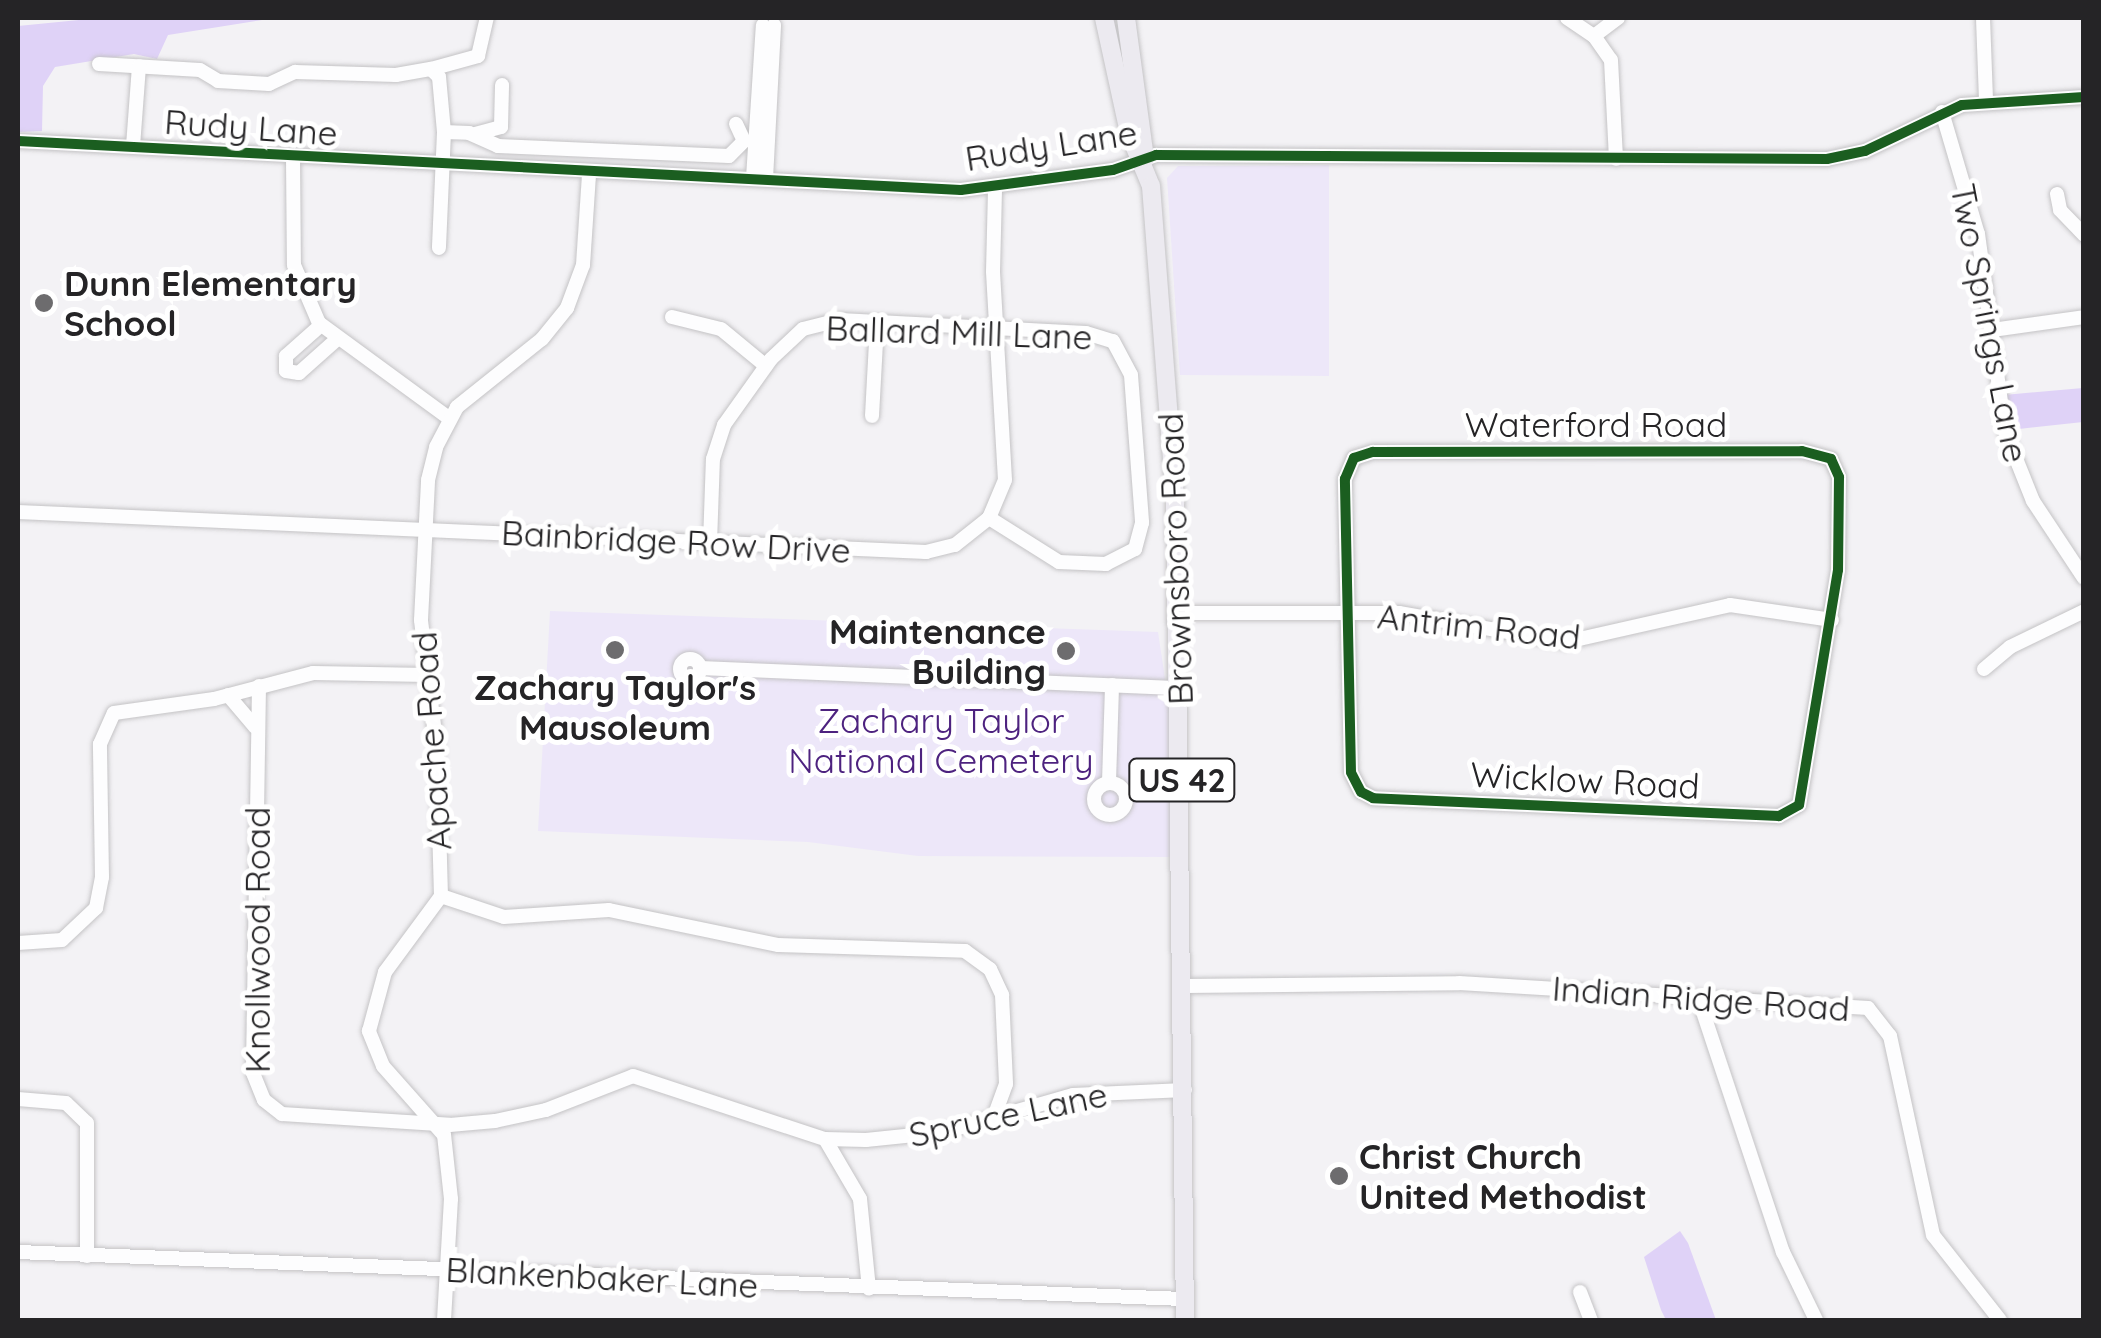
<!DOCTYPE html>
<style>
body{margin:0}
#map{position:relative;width:2101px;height:1338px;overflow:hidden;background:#f3f2f5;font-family:Quicksand,sans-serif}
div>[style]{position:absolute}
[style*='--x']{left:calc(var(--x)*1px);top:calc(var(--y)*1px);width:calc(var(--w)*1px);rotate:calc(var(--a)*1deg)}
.green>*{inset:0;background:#ede7f9}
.forest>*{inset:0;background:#dfd2f7}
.roads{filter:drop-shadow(0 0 2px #c4c3c5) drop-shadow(0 0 2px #c4c3c5)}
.minor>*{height:14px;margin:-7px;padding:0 7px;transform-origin:7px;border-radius:7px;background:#fdfdfe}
.minor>.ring{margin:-7px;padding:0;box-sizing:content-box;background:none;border:14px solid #fdfdfe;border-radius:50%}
.major>*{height:18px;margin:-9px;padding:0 9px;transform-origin:9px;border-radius:9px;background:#eceaf0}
.cycleway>*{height:10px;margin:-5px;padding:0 5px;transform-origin:5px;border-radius:5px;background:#1b5e20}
.dots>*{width:28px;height:28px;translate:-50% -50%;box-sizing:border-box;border:5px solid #fff;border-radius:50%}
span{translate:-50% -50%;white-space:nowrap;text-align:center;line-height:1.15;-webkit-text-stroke:10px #fff;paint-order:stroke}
.shield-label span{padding:2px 8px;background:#fff;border:2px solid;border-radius:8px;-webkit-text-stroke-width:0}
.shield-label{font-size:32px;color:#252426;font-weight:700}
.street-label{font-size:35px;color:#252426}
.poi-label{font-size:35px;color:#252426;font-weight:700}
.left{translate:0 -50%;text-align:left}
.right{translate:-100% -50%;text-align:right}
.park-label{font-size:35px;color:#4d227f}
.frame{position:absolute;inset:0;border:20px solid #252426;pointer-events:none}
</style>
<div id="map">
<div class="green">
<div style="clip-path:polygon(1329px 165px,1329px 376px,1180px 375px,1167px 178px,1178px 166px)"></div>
<div style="clip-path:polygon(550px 611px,1158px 632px,1169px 705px,1172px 857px,918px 856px,808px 842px,538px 831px)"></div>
</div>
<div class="forest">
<div style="clip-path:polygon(99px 18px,275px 18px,168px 35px,157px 59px,134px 54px,55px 67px,43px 86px,42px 131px,18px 132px,18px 26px)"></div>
<div style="clip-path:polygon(2083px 388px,2083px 422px,2010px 430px,2004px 395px)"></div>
<div style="clip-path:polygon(1680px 1231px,1688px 1243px,1716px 1320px,1666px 1320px,1661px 1310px,1644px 1257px)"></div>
</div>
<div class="roads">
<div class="minor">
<div style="--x:1567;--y:18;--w:32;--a:34"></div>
<div style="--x:1594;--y:36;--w:29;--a:55"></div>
<div style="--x:1611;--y:60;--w:99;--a:87.1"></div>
<div style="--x:1983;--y:18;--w:82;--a:87.9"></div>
<div style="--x:1594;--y:36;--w:30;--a:-37"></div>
<div style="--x:99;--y:64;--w:101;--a:3.4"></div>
<div style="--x:200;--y:70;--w:21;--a:31"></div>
<div style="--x:218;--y:81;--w:51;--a:3.4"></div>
<div style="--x:269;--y:84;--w:29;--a:-25"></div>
<div style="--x:295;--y:72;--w:101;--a:1.7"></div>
<div style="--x:396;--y:75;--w:36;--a:-10"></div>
<div style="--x:431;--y:69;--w:11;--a:45"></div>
<div style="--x:439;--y:77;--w:55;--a:84.8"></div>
<div style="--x:444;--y:132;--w:116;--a:92.5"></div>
<div style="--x:431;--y:69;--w:49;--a:-15.5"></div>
<div style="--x:478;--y:56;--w:39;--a:-77"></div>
<div style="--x:1942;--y:112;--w:127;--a:73.6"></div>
<div style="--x:1978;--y:234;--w:199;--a:82.2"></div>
<div style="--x:2005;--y:431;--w:75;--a:68.2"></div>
<div style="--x:2033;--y:501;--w:92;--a:56.5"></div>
<div style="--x:444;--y:132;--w:25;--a:2"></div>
<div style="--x:469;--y:133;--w:32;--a:24"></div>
<div style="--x:498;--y:146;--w:231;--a:2.5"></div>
<div style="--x:729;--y:156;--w:21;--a:-45"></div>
<div style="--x:744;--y:141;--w:19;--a:-115"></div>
<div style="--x:475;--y:134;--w:27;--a:-15"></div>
<div style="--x:501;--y:127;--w:42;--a:-88.6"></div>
<div style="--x:18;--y:141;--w:944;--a:2.97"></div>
<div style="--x:961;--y:190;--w:153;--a:-7.5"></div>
<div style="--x:1113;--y:170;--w:46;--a:-19.2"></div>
<div style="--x:1156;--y:155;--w:671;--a:0.34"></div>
<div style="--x:1827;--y:159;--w:39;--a:-12"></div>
<div style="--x:1865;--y:151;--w:107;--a:-25.4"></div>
<div style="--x:1962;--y:105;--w:122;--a:-3.8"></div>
<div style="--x:133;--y:146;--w:80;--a:-85.7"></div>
<div style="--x:293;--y:158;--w:107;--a:89.5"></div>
<div style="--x:294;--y:265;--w:63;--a:66.7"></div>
<div style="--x:319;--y:323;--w:161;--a:36.2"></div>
<div style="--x:753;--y:178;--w:153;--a:-86.3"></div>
<div style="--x:766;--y:179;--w:154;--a:-87"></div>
<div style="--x:2057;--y:194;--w:16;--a:79"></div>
<div style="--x:2060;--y:210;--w:35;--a:46"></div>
<div style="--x:672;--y:317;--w:50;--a:13.8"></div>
<div style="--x:721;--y:329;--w:58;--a:39.4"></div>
<div style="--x:321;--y:325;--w:47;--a:138.5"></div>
<div style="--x:286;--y:356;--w:15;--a:90"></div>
<div style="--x:286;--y:371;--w:13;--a:9"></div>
<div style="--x:299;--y:373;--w:50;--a:-41.7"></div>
<div style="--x:1992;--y:330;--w:93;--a:-8"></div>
<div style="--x:872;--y:416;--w:93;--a:-86.9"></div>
<div style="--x:1373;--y:452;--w:429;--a:-0.1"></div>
<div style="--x:1802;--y:451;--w:30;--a:15"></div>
<div style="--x:1831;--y:459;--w:20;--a:66"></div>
<div style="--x:1839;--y:477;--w:93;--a:90.6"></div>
<div style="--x:1838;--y:570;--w:238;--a:99.4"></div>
<div style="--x:1799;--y:805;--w:23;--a:151"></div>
<div style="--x:1779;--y:816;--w:406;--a:-177.5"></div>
<div style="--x:1373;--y:798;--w:13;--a:-153"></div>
<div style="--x:1361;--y:792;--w:22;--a:-117"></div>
<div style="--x:1351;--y:772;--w:293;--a:-91.2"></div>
<div style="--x:1345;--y:479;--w:23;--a:-67"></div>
<div style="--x:1354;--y:458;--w:20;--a:-18"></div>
<div style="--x:18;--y:512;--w:909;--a:2.52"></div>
<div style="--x:926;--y:552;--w:30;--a:-14"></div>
<div style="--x:955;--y:545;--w:43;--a:-38.5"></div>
<div style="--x:989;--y:518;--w:41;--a:-67.2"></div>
<div style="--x:1005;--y:480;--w:208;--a:-93.3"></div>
<div style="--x:993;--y:272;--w:84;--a:-88.6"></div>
<div style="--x:710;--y:543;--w:84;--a:-88"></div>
<div style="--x:713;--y:459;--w:36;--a:-72"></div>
<div style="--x:724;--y:425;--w:81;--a:-54.5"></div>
<div style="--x:771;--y:359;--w:44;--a:-43.2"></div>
<div style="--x:803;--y:329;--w:38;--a:-14"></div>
<div style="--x:840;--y:320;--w:246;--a:3"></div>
<div style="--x:1086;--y:333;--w:28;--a:17"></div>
<div style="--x:1113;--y:341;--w:38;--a:62"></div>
<div style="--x:1131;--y:375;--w:148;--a:85.7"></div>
<div style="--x:1142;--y:523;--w:27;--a:105"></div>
<div style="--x:1135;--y:549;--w:33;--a:153"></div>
<div style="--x:1106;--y:564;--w:47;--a:-177.6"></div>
<div style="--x:1059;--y:562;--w:83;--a:-147.8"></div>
<div style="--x:1180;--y:613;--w:219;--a:0"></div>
<div style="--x:1399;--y:613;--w:169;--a:9.9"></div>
<div style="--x:1566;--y:642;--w:168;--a:-12.7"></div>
<div style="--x:1730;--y:605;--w:103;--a:8.4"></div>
<div class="ring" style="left:680px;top:659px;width:6px;height:6px"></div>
<div style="--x:700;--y:668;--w:481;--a:2.4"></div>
<div style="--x:1984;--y:669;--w:34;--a:-40"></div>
<div style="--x:2010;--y:647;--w:82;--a:-25.9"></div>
<div style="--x:259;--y:686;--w:387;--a:90.9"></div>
<div style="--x:253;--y:1073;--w:29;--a:68"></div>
<div style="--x:264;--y:1100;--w:23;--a:38"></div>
<div style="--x:282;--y:1114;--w:168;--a:3.7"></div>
<div style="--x:450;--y:1125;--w:45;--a:-5.1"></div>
<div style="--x:495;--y:1121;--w:52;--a:-12.2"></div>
<div style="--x:546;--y:1110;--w:93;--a:-21.3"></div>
<div style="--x:633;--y:1076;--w:202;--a:18.2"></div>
<div style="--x:825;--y:1139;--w:41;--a:1.4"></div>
<div style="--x:866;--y:1140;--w:78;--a:-5.9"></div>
<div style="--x:944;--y:1132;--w:134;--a:-16"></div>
<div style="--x:1073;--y:1095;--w:112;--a:-2.6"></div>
<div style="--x:228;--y:695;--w:42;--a:49.8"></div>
<div style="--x:1109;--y:782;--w:97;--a:-88.2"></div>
<div class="ring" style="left:1094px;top:783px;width:18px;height:18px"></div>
<div style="--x:441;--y:896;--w:66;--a:18.4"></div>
<div style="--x:504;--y:917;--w:105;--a:-3.8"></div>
<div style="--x:609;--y:910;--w:173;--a:11.7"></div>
<div style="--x:778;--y:945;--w:187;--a:1.8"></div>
<div style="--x:965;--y:951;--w:31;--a:36"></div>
<div style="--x:990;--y:969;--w:29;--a:65"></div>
<div style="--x:1002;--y:995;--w:89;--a:87.4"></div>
<div style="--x:1006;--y:1084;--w:35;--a:110"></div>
<div style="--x:18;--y:943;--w:44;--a:-3.9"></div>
<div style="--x:62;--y:940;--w:47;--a:-43.3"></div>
<div style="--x:96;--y:908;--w:32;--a:-79"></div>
<div style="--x:102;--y:877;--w:133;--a:-90.9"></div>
<div style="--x:100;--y:744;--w:34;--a:-66"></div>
<div style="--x:114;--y:713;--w:101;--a:-8"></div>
<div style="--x:214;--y:699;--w:102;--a:-14.7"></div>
<div style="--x:313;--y:673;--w:115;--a:1"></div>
<div style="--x:1185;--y:986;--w:274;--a:-0.6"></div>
<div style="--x:1459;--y:983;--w:410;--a:3.5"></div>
<div style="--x:1868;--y:1008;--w:36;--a:52"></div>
<div style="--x:1890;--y:1036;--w:204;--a:77.8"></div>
<div style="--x:1933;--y:1235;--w:108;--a:51.8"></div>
<div style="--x:1698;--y:997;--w:269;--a:71.6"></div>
<div style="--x:1783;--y:1252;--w:76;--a:64.1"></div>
<div style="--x:18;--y:1099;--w:48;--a:4.8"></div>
<div style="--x:66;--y:1103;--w:29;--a:44"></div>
<div style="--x:87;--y:1123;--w:133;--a:90"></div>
<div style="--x:825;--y:1139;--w:69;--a:59.7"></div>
<div style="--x:860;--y:1199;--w:90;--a:84.3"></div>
<div style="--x:18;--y:1252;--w:1168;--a:2.31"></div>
<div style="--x:1580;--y:1292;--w:30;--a:69"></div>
<div style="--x:444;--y:1320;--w:121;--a:-86.7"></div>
<div style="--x:451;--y:1199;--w:64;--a:-96.2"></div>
<div style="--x:444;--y:1135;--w:92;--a:-131.5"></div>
<div style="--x:383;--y:1066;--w:38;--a:-112"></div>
<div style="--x:369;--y:1031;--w:61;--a:-74.8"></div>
<div style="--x:385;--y:972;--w:94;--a:-53.6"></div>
<div style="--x:441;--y:896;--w:147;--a:-91.6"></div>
<div style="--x:437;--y:749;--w:130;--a:-97.1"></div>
<div style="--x:421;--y:620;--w:140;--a:-87.1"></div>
<div style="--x:428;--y:480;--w:34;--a:-76"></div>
<div style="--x:436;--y:447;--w:45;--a:-62.3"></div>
<div style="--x:457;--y:407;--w:109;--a:-38.7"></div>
<div style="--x:542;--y:339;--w:40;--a:-51"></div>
<div style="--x:567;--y:308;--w:46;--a:-69.6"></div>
<div style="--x:583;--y:265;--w:91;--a:-86.2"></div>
</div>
<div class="major">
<div style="--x:1104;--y:18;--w:118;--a:77.7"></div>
<div style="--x:1129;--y:133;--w:57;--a:67.5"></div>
<div style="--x:1151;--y:186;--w:316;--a:85.6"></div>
<div style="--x:1175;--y:501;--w:819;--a:89.3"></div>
<div style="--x:1126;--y:18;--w:142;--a:82.3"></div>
</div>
</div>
<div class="cycleway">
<div style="--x:18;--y:141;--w:944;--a:2.97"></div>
<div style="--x:961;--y:190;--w:153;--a:-7.5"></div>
<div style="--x:1113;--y:170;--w:46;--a:-19.2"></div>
<div style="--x:1156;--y:155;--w:671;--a:0.34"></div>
<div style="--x:1827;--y:159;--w:39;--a:-12"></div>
<div style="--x:1865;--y:151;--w:107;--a:-25.4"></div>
<div style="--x:1962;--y:105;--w:122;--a:-3.8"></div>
<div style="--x:1373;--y:452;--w:429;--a:-0.1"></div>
<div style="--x:1802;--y:451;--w:30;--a:15"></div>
<div style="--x:1831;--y:459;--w:20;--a:66"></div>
<div style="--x:1839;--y:477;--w:93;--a:90.6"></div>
<div style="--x:1838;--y:570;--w:238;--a:99.4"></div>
<div style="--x:1799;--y:805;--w:23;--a:151"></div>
<div style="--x:1779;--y:816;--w:406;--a:-177.5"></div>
<div style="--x:1373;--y:798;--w:13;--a:-153"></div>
<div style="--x:1361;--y:792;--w:22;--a:-117"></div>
<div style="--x:1351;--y:772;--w:293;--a:-91.2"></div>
<div style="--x:1345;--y:479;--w:23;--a:-67"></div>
<div style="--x:1354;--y:458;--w:20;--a:-18"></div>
</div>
<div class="dots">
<div style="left:44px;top:303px;background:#6d6c6e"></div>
<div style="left:615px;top:650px;background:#6d6c6e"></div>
<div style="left:1066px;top:651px;background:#6d6c6e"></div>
<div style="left:1339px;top:1176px;background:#6d6c6e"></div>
</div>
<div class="shield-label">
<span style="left:1182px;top:780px">US 42</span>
</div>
<div class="street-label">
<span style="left:251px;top:127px;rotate:4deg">Rudy Lane</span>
<span style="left:1051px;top:145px;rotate:-9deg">Rudy Lane</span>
<span style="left:1990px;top:323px;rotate:79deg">Two Springs Lane</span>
<span style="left:959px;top:332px;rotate:2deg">Ballard Mill Lane</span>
<span style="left:1596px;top:424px">Waterford Road</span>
<span style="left:676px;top:541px;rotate:3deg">Bainbridge Row Drive</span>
<span style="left:1175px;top:559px;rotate:-92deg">Brownsboro Road</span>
<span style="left:1479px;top:626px;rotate:6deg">Antrim Road</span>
<span style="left:431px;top:741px;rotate:-94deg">Apache Road</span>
<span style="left:1585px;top:780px;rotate:3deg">Wicklow Road</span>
<span style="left:257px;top:940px;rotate:-90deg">Knollwood Road</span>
<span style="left:1701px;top:998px;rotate:4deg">Indian Ridge Road</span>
<span style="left:1008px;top:1114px;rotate:-12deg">Spruce Lane</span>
<span style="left:602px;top:1277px;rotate:3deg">Blankenbaker Lane</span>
</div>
<div class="poi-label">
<span class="left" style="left:64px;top:303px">Dunn Elementary<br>School</span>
<span class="right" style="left:1046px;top:651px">Maintenance<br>Building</span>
<span style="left:615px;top:707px">Zachary Taylor's<br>Mausoleum</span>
<span class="left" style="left:1359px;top:1176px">Christ Church<br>United Methodist</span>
</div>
<div class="park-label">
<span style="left:941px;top:740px">Zachary Taylor<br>National Cemetery</span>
</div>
<div class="frame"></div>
</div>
